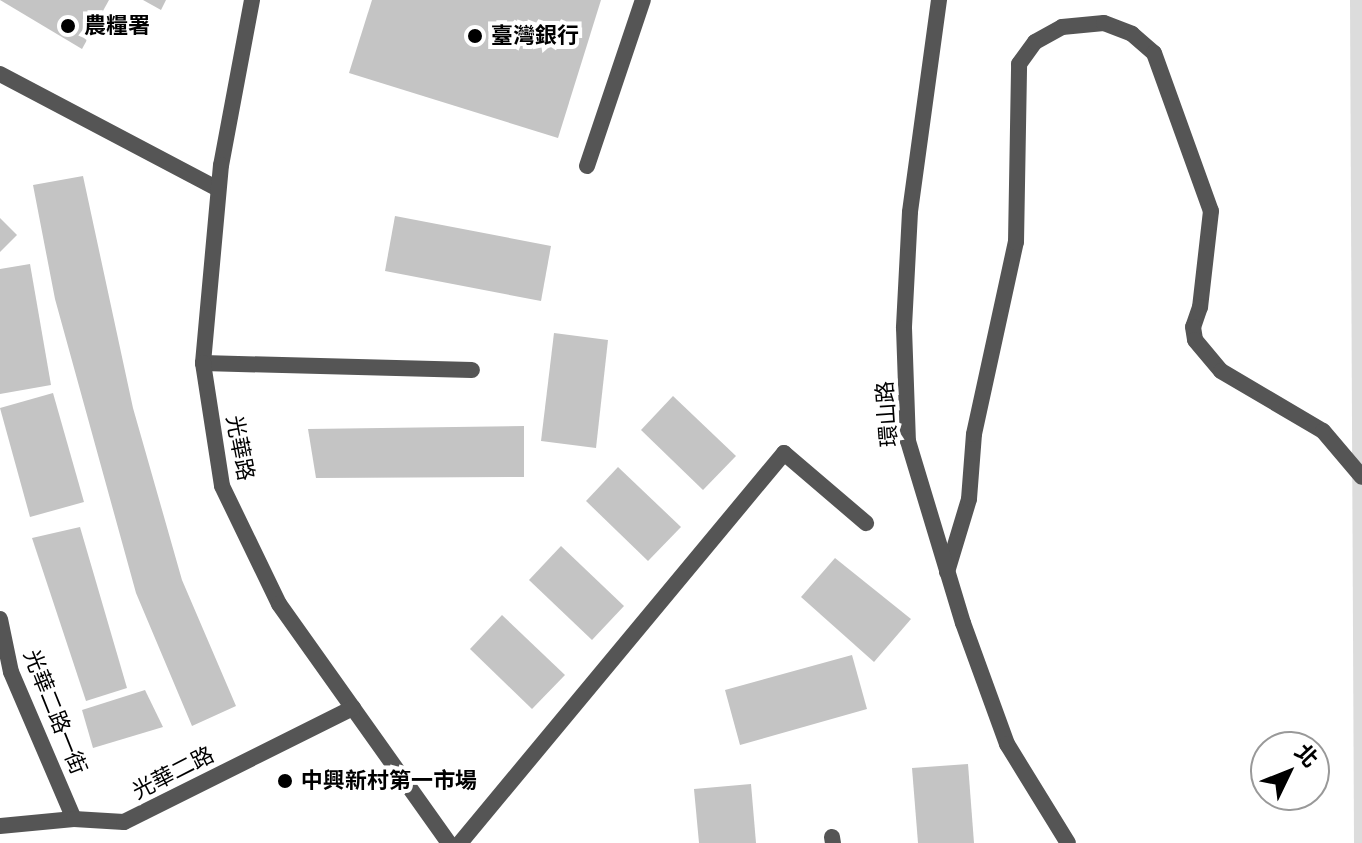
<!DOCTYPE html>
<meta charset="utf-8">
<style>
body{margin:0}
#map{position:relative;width:1362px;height:843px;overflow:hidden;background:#fff;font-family:Roboto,"Noto Sans TC",sans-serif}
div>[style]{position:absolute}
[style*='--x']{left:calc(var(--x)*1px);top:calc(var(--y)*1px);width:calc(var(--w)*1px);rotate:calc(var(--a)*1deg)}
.green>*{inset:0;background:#dcdcdc}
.building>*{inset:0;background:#c4c4c4}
.service>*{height:16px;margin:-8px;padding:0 8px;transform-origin:8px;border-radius:8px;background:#555}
.minor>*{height:16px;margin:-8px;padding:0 8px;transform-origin:8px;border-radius:8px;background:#555}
.dots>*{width:22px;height:22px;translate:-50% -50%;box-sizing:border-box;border:4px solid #fff;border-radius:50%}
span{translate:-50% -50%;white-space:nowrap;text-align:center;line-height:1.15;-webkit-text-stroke:8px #fff;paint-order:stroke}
.poi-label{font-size:22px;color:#000;font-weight:700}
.left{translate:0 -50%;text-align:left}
.street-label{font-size:22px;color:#000}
.north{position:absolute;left:1250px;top:731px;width:80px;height:80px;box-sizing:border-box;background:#fff;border:2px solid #999;border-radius:50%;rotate:47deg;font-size:22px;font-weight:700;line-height:32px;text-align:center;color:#000}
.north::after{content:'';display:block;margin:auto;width:28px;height:36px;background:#000;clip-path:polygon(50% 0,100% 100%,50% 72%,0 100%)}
</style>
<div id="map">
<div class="green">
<div style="clip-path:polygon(1350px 0,1362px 0,1362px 843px,1354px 843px)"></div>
</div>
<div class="building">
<div style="clip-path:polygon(0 0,109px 0,82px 49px)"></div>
<div style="clip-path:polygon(143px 0,166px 0,161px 10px)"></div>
<div style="clip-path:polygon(372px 0,601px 0,558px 138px,349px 73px)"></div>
<div style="clip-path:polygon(83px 176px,133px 408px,182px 580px,236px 706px,192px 726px,136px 593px,55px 299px,33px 185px)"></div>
<div style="clip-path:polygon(395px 216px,551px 246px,541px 301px,385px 271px)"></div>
<div style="clip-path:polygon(0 218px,17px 235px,0 252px)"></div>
<div style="clip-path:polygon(30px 264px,51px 385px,0 394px,0 269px)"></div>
<div style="clip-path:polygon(554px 333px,608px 340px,596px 448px,541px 441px)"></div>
<div style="clip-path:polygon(53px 393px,84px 502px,30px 517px,0 408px)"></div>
<div style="clip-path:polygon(673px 396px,736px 456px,703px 490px,641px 430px)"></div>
<div style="clip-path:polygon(524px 426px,524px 477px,316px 478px,308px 429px)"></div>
<div style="clip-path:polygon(618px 467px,681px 527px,648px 561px,586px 501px)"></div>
<div style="clip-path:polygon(80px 527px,127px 688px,86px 701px,32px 538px)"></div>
<div style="clip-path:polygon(561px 546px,624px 606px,592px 640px,529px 580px)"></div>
<div style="clip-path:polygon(835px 558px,911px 619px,874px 662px,801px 597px)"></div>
<div style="clip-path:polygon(502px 615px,565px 675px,532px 709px,470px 649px)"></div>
<div style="clip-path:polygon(852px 655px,867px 709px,740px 745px,725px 690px)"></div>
<div style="clip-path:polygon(145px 690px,163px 727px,93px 748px,82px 710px)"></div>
<div style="clip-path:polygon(968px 764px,974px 843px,918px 843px,912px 768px)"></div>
<div style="clip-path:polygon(751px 784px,756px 843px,699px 843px,694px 789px)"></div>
</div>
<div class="service">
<div style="--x:0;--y:74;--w:246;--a:27.8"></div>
<div style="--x:203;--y:363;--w:269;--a:1.5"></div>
<div style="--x:947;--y:572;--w:76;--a:-73.2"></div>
<div style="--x:969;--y:499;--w:65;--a:-85.6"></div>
<div style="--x:974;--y:434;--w:197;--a:-77.7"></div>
<div style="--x:1016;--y:242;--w:178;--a:-89"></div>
<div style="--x:1019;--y:64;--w:27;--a:-54"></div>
<div style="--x:1035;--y:42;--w:31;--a:-29"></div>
<div style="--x:1062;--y:27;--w:42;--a:-5.4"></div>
<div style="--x:1104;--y:23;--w:30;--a:21"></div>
<div style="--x:1132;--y:34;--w:29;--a:41"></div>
<div style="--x:1154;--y:53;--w:168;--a:70.2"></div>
<div style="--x:1211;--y:211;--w:97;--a:96.5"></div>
<div style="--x:1200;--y:307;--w:21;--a:109"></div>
<div style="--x:1193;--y:327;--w:13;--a:81"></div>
<div style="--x:1195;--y:340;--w:40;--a:50"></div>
<div style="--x:1221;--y:371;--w:118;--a:30.5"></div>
<div style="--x:1323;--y:431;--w:60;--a:49.7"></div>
<div style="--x:832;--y:837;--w:6;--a:81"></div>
<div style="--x:460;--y:843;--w:507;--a:-50.28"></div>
<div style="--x:784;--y:453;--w:108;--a:40.5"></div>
</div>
<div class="minor">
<div style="--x:252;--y:0;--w:168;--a:100.6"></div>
<div style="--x:221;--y:165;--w:199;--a:95.2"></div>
<div style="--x:203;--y:363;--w:124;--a:81.2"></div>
<div style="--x:222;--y:486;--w:131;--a:64.2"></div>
<div style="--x:279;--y:604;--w:293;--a:54.6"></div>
<div style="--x:939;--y:0;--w:214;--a:97.8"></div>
<div style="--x:910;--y:212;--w:116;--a:93"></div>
<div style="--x:904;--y:328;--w:113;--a:88"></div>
<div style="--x:908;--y:441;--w:190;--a:73.2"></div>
<div style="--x:963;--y:623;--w:129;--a:70"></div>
<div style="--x:1007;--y:744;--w:116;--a:58.4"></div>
<div style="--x:587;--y:166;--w:175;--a:-71.4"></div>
<div style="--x:0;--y:619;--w:54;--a:78.3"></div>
<div style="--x:11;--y:672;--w:160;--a:66.8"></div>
<div style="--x:0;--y:826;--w:74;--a:-5.4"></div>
<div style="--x:74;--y:819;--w:50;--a:3.4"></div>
<div style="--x:124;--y:822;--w:256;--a:-26.5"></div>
</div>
<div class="dots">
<div style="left:68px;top:26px;background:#000"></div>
<div style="left:475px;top:36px;background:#000"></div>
<div style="left:285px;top:781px;background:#000"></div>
</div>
<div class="poi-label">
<span class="left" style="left:84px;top:26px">農糧署</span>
<span class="left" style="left:491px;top:36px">臺灣銀行</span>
<span class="left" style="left:301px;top:781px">中興新村第一市場</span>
</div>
<div class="street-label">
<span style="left:887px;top:414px;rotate:-94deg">環山路</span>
<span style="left:240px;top:448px;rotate:79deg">光華路</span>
<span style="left:55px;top:712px;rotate:68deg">光華二路一街</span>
<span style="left:173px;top:773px;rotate:-27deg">光華二路</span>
</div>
<div class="north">北</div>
</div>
